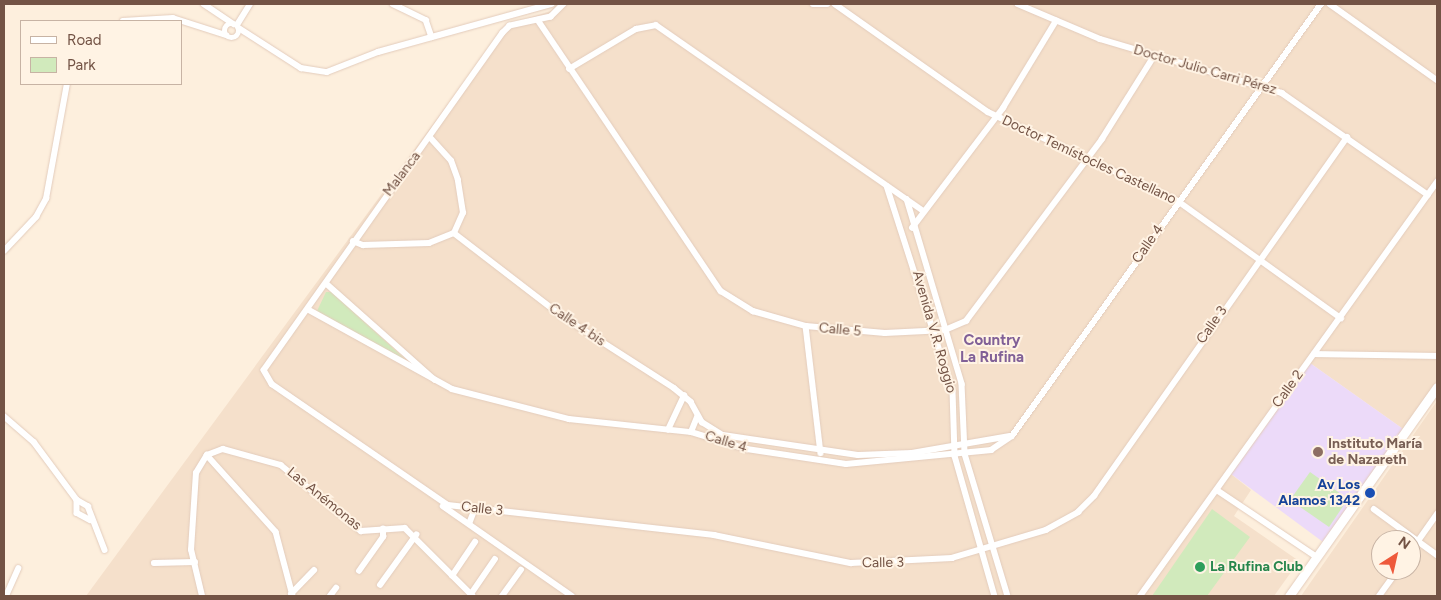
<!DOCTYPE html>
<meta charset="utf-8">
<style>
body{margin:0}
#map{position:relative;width:1441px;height:600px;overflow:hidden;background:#fdefdd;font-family:Figtree,sans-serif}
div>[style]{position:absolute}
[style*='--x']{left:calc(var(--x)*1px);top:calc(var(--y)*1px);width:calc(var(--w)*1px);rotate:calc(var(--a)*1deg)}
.residential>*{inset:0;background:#f5e0cb}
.education>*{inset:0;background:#ecdaf9}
.green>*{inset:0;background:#d1eabc}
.roads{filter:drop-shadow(0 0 1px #e3ccbc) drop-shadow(0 0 1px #e3ccbc)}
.street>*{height:5.5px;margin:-2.75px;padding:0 2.75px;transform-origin:2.75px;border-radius:2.75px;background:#fff}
.street>.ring{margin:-2.75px;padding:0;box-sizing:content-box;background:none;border:5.5px solid #fff;border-radius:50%}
.secondary>*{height:9px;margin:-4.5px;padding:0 4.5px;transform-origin:4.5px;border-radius:4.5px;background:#fff}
.dots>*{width:14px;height:14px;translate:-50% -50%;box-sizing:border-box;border:2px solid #fff3e4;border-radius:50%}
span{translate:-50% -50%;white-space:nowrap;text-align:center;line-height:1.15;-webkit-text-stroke:4px #fff3e4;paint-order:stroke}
.street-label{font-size:14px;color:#735345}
.education-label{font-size:14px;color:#785e54;font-weight:700}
.left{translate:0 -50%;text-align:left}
.transit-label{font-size:14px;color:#164399;font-weight:700}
.right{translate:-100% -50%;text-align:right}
.leisure-label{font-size:14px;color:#27864d;font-weight:700}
.neighbourhood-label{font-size:15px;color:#816097;font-weight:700}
.frame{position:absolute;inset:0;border:5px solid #735345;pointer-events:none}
.legend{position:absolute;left:20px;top:20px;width:162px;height:65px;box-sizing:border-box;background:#fff3e4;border:1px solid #c7b3a4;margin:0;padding:6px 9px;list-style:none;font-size:15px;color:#735345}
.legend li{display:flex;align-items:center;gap:10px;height:25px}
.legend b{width:25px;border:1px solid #c7b3a4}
.north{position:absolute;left:1371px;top:530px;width:50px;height:50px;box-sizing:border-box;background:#fff3e4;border:1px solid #c7b3a4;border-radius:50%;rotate:35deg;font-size:14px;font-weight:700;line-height:20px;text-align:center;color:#735345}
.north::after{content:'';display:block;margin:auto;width:18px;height:22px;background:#ee593b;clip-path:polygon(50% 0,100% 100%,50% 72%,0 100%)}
</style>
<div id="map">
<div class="residential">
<div style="clip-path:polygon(557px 4px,1437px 4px,1437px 384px,1406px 431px,1310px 363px,1231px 474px,1251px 490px,1234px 516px,1299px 561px,1274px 596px,86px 596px,506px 25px,551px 11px)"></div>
<div style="clip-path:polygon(evenodd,1437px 401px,1437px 596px,1301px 596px,1437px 401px,1381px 540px,1411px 540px,1411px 570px,1381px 570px,1381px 540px)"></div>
</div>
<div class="education">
<div style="clip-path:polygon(1310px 363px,1406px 431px,1323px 542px,1231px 474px)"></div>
</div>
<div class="green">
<div style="clip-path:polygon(326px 292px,332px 292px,417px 370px,317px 311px)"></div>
<div style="clip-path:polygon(1310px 472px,1348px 499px,1329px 527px,1290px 500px)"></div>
<div style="clip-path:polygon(1212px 509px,1250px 537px,1207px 596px,1152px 596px)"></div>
</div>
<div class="roads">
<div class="street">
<div style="--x:204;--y:4;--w:36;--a:34"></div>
<div style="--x:393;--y:4;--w:37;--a:26"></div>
<div style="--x:426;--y:20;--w:18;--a:71"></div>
<div style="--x:564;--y:4;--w:18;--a:135"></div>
<div style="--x:551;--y:17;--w:42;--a:167.6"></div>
<div style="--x:510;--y:26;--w:10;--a:135"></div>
<div style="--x:503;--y:33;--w:413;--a:125.3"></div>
<div style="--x:264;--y:370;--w:16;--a:60"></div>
<div style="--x:272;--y:384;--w:214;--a:34.5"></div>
<div style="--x:448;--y:505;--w:268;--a:6.4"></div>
<div style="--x:714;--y:535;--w:140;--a:11.6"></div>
<div style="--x:851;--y:563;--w:101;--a:-2.8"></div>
<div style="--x:952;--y:558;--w:98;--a:-16.6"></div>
<div style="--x:1046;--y:530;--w:37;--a:-29"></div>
<div style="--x:1078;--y:512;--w:23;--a:-45"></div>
<div style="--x:1094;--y:496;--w:439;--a:-54.8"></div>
<div style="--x:813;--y:4;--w:14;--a:0"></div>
<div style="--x:835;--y:4;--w:187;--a:35.2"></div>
<div style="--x:988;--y:112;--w:210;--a:25.1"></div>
<div style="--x:1178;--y:201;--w:201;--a:35.7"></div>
<div style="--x:1018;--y:4;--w:89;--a:23.1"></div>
<div style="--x:1100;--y:39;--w:190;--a:16.5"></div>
<div style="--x:1282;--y:93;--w:178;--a:34.9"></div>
<div style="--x:1330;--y:4;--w:131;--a:35.4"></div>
<div style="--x:538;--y:20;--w:327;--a:56"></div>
<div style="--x:721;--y:291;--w:38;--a:32"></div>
<div style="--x:753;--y:311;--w:55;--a:15.8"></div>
<div style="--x:806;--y:326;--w:79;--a:5.1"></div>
<div style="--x:885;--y:333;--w:60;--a:-2.9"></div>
<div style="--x:945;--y:330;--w:23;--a:-23"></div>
<div style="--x:966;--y:321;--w:227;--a:-53.2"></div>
<div style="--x:1102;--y:139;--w:98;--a:-57.9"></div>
<div style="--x:123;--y:21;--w:50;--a:-3.4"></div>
<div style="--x:173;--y:18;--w:56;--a:17.8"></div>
<div class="ring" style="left:225px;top:24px;width:8.5px;height:8.5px"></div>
<div style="--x:237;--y:25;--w:25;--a:-58"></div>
<div style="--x:239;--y:28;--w:74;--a:32.8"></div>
<div style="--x:301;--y:68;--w:26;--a:9"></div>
<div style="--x:327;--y:72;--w:55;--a:-21.4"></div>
<div style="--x:378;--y:52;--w:180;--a:-15.5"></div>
<div style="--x:569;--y:69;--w:78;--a:-30.8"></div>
<div style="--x:636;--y:29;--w:20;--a:-11"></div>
<div style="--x:656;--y:25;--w:326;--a:34.8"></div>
<div style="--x:887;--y:186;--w:215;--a:72.2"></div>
<div style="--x:953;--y:391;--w:65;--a:88.2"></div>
<div style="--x:955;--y:456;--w:146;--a:74.1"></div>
<div style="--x:907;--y:199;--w:193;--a:73.4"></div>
<div style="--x:962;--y:384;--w:70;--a:87.5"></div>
<div style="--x:965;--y:454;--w:148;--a:73.2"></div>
<div style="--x:912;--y:228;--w:151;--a:-52.8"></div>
<div style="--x:1003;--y:108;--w:102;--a:-58.7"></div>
<div style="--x:454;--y:233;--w:136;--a:37.5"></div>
<div style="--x:562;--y:316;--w:133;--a:32.7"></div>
<div style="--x:674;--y:388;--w:22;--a:39"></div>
<div style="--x:691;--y:402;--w:23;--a:61"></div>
<div style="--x:702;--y:422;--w:25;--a:32"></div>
<div style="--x:723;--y:435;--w:136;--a:8.4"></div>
<div style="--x:858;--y:455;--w:54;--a:-2.1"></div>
<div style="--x:912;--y:453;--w:99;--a:-9.8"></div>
<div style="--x:353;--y:241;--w:11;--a:22"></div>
<div style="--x:363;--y:245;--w:66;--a:-1.7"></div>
<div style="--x:429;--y:243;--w:27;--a:-22"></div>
<div style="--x:454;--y:233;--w:22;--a:-66"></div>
<div style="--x:463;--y:213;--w:33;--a:-99"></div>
<div style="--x:458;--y:180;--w:20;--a:-110"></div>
<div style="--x:451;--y:161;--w:31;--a:-132"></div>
<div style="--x:4;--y:251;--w:47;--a:-46.7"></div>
<div style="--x:36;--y:217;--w:21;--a:-61"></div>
<div style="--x:46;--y:199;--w:117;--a:-79.7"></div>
<div style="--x:327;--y:284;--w:144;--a:41.6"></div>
<div style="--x:309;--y:310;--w:163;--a:28.9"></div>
<div style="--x:452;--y:389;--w:121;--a:14.4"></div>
<div style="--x:569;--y:419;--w:123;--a:6.1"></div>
<div style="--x:691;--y:432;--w:59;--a:16.9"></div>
<div style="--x:747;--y:449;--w:100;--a:8.6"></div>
<div style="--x:846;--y:464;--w:146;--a:-5.5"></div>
<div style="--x:991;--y:450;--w:25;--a:-34"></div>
<div style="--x:1012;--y:436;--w:531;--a:-54.42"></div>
<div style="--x:806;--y:326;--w:128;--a:83.3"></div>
<div style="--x:1314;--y:354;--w:123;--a:0.9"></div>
<div style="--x:4;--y:416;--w:40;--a:41"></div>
<div style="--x:34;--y:442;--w:72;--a:53.4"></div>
<div style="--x:77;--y:500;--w:13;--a:29"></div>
<div style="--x:88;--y:506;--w:47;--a:68.9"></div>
<div style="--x:668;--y:430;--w:38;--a:-65"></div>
<div style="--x:691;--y:432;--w:16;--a:-68"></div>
<div style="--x:207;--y:455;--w:103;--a:48.1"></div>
<div style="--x:276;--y:532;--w:66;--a:75.1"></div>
<div style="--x:1217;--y:490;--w:120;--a:33.8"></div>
<div style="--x:77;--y:500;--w:13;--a:90"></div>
<div style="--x:77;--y:513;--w:15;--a:28"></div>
<div style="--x:443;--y:506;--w:157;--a:34.9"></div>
<div style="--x:1374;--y:509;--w:78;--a:36.1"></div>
<div style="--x:469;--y:524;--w:17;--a:-69"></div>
<div style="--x:1411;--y:551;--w:45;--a:-54.9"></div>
<div style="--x:154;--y:563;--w:41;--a:-1.4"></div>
<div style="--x:359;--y:571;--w:42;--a:-54.8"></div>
<div style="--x:383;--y:537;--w:8;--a:-90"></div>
<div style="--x:452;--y:576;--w:41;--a:-55.9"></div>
<div style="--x:380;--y:585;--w:62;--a:-54.2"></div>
<div style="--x:291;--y:594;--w:33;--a:-46"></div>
<div style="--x:471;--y:594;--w:42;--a:-55.6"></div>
<div style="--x:6;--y:596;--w:30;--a:-66"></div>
<div style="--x:202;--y:596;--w:47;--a:-103.4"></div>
<div style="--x:191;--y:550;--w:77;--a:-86.3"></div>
<div style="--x:196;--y:473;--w:21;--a:-59"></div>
<div style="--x:207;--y:455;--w:17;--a:-21"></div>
<div style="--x:223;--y:449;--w:60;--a:15.4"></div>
<div style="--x:281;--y:465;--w:104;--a:39.5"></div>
<div style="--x:361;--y:531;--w:44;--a:-3.9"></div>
<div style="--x:405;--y:528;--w:96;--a:45"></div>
<div style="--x:330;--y:596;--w:10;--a:-53"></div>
<div style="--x:502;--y:596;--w:32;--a:-54"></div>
<div style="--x:1140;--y:596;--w:510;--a:-54.34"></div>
<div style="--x:1379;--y:596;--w:32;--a:-54"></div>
</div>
<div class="secondary">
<div style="--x:1289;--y:596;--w:256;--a:-54.7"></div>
</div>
</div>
<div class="dots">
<div style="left:1318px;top:452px;background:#8d6e63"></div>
<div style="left:1370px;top:493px;background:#1a4fb4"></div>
<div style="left:1200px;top:567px;background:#2e9e5b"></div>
</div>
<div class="street-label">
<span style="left:1205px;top:70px;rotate:16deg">Doctor Julio Carri Pérez</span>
<span style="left:1089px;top:160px;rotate:25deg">Doctor Temístocles Castellano</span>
<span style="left:402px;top:174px;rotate:-53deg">Malanca</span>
<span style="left:1148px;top:244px;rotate:-55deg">Calle 4</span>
<span style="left:577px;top:325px;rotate:34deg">Calle 4 bis</span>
<span style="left:1212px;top:325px;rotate:-55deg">Calle 3</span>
<span style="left:840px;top:330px;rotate:5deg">Calle 5</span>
<span style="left:934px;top:332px;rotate:74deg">Avenida V.R. Roggio</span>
<span style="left:1288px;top:389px;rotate:-54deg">Calle 2</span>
<span style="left:726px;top:442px;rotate:17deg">Calle 4</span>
<span style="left:324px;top:499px;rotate:39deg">Las Anémonas</span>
<span style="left:482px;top:509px;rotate:6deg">Calle 3</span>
<span style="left:883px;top:563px;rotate:-1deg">Calle 3</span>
</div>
<div class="education-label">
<span class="left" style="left:1328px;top:452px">Instituto María<br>de Nazareth</span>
</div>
<div class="transit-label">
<span class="right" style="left:1360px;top:493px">Av Los<br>Alamos 1342</span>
</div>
<div class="leisure-label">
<span class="left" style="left:1210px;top:567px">La Rufina Club</span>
</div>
<div class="neighbourhood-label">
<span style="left:992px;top:349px">Country<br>La Rufina</span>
</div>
<div class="frame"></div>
<ul class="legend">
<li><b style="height:6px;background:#fff"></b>Road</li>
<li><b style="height:14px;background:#d1eabc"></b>Park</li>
</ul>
<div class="north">N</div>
</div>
